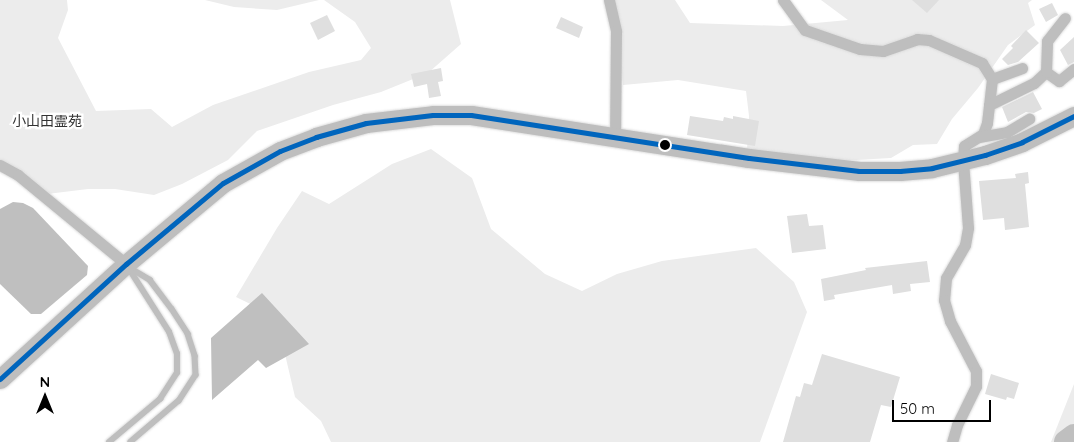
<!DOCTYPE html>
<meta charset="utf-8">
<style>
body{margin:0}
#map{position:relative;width:1074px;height:442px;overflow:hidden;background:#fff;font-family:Quicksand,"Noto Sans JP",sans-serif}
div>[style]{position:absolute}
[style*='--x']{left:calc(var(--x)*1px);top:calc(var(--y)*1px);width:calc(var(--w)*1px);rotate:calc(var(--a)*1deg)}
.green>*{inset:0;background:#ececec}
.water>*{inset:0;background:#bfbfbf}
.river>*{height:24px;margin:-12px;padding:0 12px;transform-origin:12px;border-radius:12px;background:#bfbfbf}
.building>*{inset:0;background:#dfdfdf}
.roads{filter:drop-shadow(0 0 1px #dbdbdb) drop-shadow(0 0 1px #dbdbdb)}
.service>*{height:5.5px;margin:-2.75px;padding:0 2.75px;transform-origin:2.75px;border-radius:2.75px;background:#bebebe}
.minor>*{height:11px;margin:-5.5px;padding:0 5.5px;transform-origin:5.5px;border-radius:5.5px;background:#bebebe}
.trunk>*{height:19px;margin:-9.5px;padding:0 9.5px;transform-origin:9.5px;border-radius:9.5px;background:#bebebe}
.bus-1>*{height:5px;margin:-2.5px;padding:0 2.5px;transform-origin:2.5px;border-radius:2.5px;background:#0065bd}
.dots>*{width:14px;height:14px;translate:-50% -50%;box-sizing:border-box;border:2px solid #fff;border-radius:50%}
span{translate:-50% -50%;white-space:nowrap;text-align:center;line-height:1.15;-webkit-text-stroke:4.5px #fff;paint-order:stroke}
.park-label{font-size:14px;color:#333}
.north{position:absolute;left:20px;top:372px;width:50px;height:50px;-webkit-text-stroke:4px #fff;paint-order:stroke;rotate:0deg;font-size:14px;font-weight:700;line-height:20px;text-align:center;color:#000}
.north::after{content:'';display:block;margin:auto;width:18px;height:22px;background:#000;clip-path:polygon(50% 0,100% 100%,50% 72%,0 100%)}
.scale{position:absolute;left:892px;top:400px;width:99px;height:22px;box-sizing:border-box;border:2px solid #000;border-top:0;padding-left:6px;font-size:15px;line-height:18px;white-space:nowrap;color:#000;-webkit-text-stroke:4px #fff;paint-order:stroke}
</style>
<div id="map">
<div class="green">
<div style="clip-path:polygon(0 0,67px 0,68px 10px,58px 38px,96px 111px,151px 109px,172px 127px,213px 105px,309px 72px,361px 60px,371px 48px,355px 22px,324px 0,450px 0,461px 44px,428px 73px,381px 92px,333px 105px,257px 131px,228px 160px,182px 184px,154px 195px,115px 189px,88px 189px,39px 195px,22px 182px,0 172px)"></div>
<div style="clip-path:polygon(205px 0,319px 0,277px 10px,234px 7px)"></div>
<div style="clip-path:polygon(612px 0,675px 0,690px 23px,783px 26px,848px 20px,821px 0,1032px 0,1028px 3px,1035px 25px,1008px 45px,978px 88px,952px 119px,937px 144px,913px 145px,891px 158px,821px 162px,747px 149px,749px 116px,746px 91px,678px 80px,623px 85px)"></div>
<div style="clip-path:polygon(431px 149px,472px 178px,491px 229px,545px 274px,582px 291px,617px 274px,662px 261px,756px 248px,794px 282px,807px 312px,760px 442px,331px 442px,321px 421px,295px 397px,284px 350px,267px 312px,236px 297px,277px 228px,302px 191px,329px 204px,392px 164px)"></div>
<div style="clip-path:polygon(1074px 384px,1074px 442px,1051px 442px)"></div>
</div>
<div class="water">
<div style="clip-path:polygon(13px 202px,23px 203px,33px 208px,88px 266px,87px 275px,41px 314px,31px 314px,0 284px,0 209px)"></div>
<div style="clip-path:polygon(262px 293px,309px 344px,266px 368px,258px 360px,212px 400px,211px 338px)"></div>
</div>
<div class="river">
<div style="--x:1066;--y:442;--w:10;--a:-37"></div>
</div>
<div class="building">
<div style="clip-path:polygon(912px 0,939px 0,927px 13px)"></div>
<div style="clip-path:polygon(1052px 3px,1058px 15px,1046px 22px,1039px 9px)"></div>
<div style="clip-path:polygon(327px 15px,335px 31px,318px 40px,310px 23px)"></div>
<div style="clip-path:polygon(561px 17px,583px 27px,579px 38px,556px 28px)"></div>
<div style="clip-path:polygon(1026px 30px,1039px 43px,1018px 62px,1008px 65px,1002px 59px,1013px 48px,1011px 46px)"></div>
<div style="clip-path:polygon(1074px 37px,1074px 62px,1068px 65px,1060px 50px)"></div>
<div style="clip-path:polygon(441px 68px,443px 81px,438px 82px,441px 96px,429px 98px,427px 84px,414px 87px,411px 74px)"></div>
<div style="clip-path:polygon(1033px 92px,1042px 109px,1034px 113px,1026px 112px,1008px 122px,1002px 107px)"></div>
<div style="clip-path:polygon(690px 116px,723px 121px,724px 117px,733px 119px,733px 116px,759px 121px,755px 146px,687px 135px)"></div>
<div style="clip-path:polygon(1028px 172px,1029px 183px,1025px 184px,1029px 227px,1005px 230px,1004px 218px,983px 220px,979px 181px,1016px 178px,1015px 174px)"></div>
<div style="clip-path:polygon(807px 214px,809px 226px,823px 225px,826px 249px,792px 253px,787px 216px)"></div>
<div style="clip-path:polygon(927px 261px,930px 282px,910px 284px,911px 291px,893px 294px,892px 285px,834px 295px,835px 299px,824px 301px,821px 279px,866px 270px,865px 268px)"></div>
<div style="clip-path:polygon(822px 354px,900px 377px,891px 407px,881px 405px,870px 442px,783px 442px,796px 396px,800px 397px,804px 383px,812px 385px)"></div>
<div style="clip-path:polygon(991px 374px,1019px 383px,1014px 399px,1007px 397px,1006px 400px,985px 394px)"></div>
</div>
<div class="roads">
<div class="service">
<div style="--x:127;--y:266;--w:27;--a:31"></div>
<div style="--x:150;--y:280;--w:36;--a:53"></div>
<div style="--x:172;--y:309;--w:30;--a:57"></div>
<div style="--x:188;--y:334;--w:23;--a:72"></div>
<div style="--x:195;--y:356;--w:19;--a:87"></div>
<div style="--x:196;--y:375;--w:31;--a:123"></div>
<div style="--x:179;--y:401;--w:63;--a:139.5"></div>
<div style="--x:109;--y:442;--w:67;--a:-40.1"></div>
<div style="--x:160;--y:399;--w:31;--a:-57"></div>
<div style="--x:177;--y:373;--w:19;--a:-90"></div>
<div style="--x:177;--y:354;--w:23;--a:-110"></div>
<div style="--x:169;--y:332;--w:78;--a:-122.5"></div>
</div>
<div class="minor">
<div style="--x:609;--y:0;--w:32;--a:77"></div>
<div style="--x:616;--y:31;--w:105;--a:90.5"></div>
<div style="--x:783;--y:0;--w:37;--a:54"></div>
<div style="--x:805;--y:30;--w:58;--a:19.1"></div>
<div style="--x:860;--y:49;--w:23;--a:5"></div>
<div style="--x:883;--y:51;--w:36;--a:-19"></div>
<div style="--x:917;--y:39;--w:12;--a:5"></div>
<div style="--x:929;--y:40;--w:58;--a:23.5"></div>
<div style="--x:982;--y:63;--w:19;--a:58"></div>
<div style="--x:992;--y:79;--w:44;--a:96.5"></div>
<div style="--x:987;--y:123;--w:12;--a:110"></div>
<div style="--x:983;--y:134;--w:22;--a:148"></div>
<div style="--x:964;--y:146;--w:15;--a:94"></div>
<div style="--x:963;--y:161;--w:67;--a:85.7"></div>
<div style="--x:968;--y:228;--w:17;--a:100"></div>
<div style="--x:965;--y:245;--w:38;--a:120"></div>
<div style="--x:946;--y:278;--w:22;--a:95"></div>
<div style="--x:944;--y:300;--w:22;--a:74"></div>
<div style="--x:950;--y:321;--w:56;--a:62.5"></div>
<div style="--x:976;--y:371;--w:15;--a:90"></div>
<div style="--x:976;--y:386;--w:43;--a:116"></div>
<div style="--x:957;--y:425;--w:18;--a:106"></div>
<div style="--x:1046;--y:72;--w:16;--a:35"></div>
<div style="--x:1059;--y:81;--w:19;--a:-39"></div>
<div style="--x:992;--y:79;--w:32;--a:-20"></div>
<div style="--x:989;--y:105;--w:50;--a:-26.1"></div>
<div style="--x:1034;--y:83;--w:16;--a:-43"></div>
<div style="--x:1046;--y:72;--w:31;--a:-88"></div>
<div style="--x:1047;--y:41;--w:29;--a:-52"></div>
<div style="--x:979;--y:137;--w:28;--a:-10"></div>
<div style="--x:1007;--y:132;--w:26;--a:-31"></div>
<div style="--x:0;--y:165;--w:21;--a:29"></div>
<div style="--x:18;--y:175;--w:140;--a:39.5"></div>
</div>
<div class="trunk">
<div style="--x:0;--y:379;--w:171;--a:-42.4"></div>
<div style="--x:126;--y:264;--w:126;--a:-39.9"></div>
<div style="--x:223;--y:183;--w:65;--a:-29.3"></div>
<div style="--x:280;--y:151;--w:39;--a:-21"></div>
<div style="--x:316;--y:137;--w:52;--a:-15.6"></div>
<div style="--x:366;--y:123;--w:67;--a:-6.8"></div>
<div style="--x:433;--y:115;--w:38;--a:0"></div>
<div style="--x:471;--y:115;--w:281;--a:8.8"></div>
<div style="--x:749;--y:158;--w:111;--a:6.7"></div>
<div style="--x:859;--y:171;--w:41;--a:0"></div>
<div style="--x:900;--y:171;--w:32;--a:-5"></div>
<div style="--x:932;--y:168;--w:55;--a:-13.8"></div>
<div style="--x:985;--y:155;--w:39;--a:-19"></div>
<div style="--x:1022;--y:142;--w:58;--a:-26.6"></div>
</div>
</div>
<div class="bus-1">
<div style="--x:0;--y:379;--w:171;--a:-42.4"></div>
<div style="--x:126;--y:264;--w:126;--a:-39.9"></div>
<div style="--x:223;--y:183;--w:65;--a:-29.3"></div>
<div style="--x:280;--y:151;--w:39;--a:-21"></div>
<div style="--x:316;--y:137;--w:52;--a:-15.6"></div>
<div style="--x:366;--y:123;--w:67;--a:-6.8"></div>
<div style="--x:433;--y:115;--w:38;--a:0"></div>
<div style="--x:471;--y:115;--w:281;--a:8.8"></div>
<div style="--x:749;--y:158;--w:111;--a:6.7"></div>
<div style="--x:859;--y:171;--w:41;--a:0"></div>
<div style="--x:900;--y:171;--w:32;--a:-5"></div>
<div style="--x:932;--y:168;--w:55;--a:-13.8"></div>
<div style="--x:985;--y:155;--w:39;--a:-19"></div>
<div style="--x:1022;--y:142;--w:58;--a:-26.6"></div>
</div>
<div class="dots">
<div style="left:665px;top:145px;background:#000"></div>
</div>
<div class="park-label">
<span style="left:47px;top:121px">小山田霊苑</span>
</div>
<div class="north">N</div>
<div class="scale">50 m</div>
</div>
